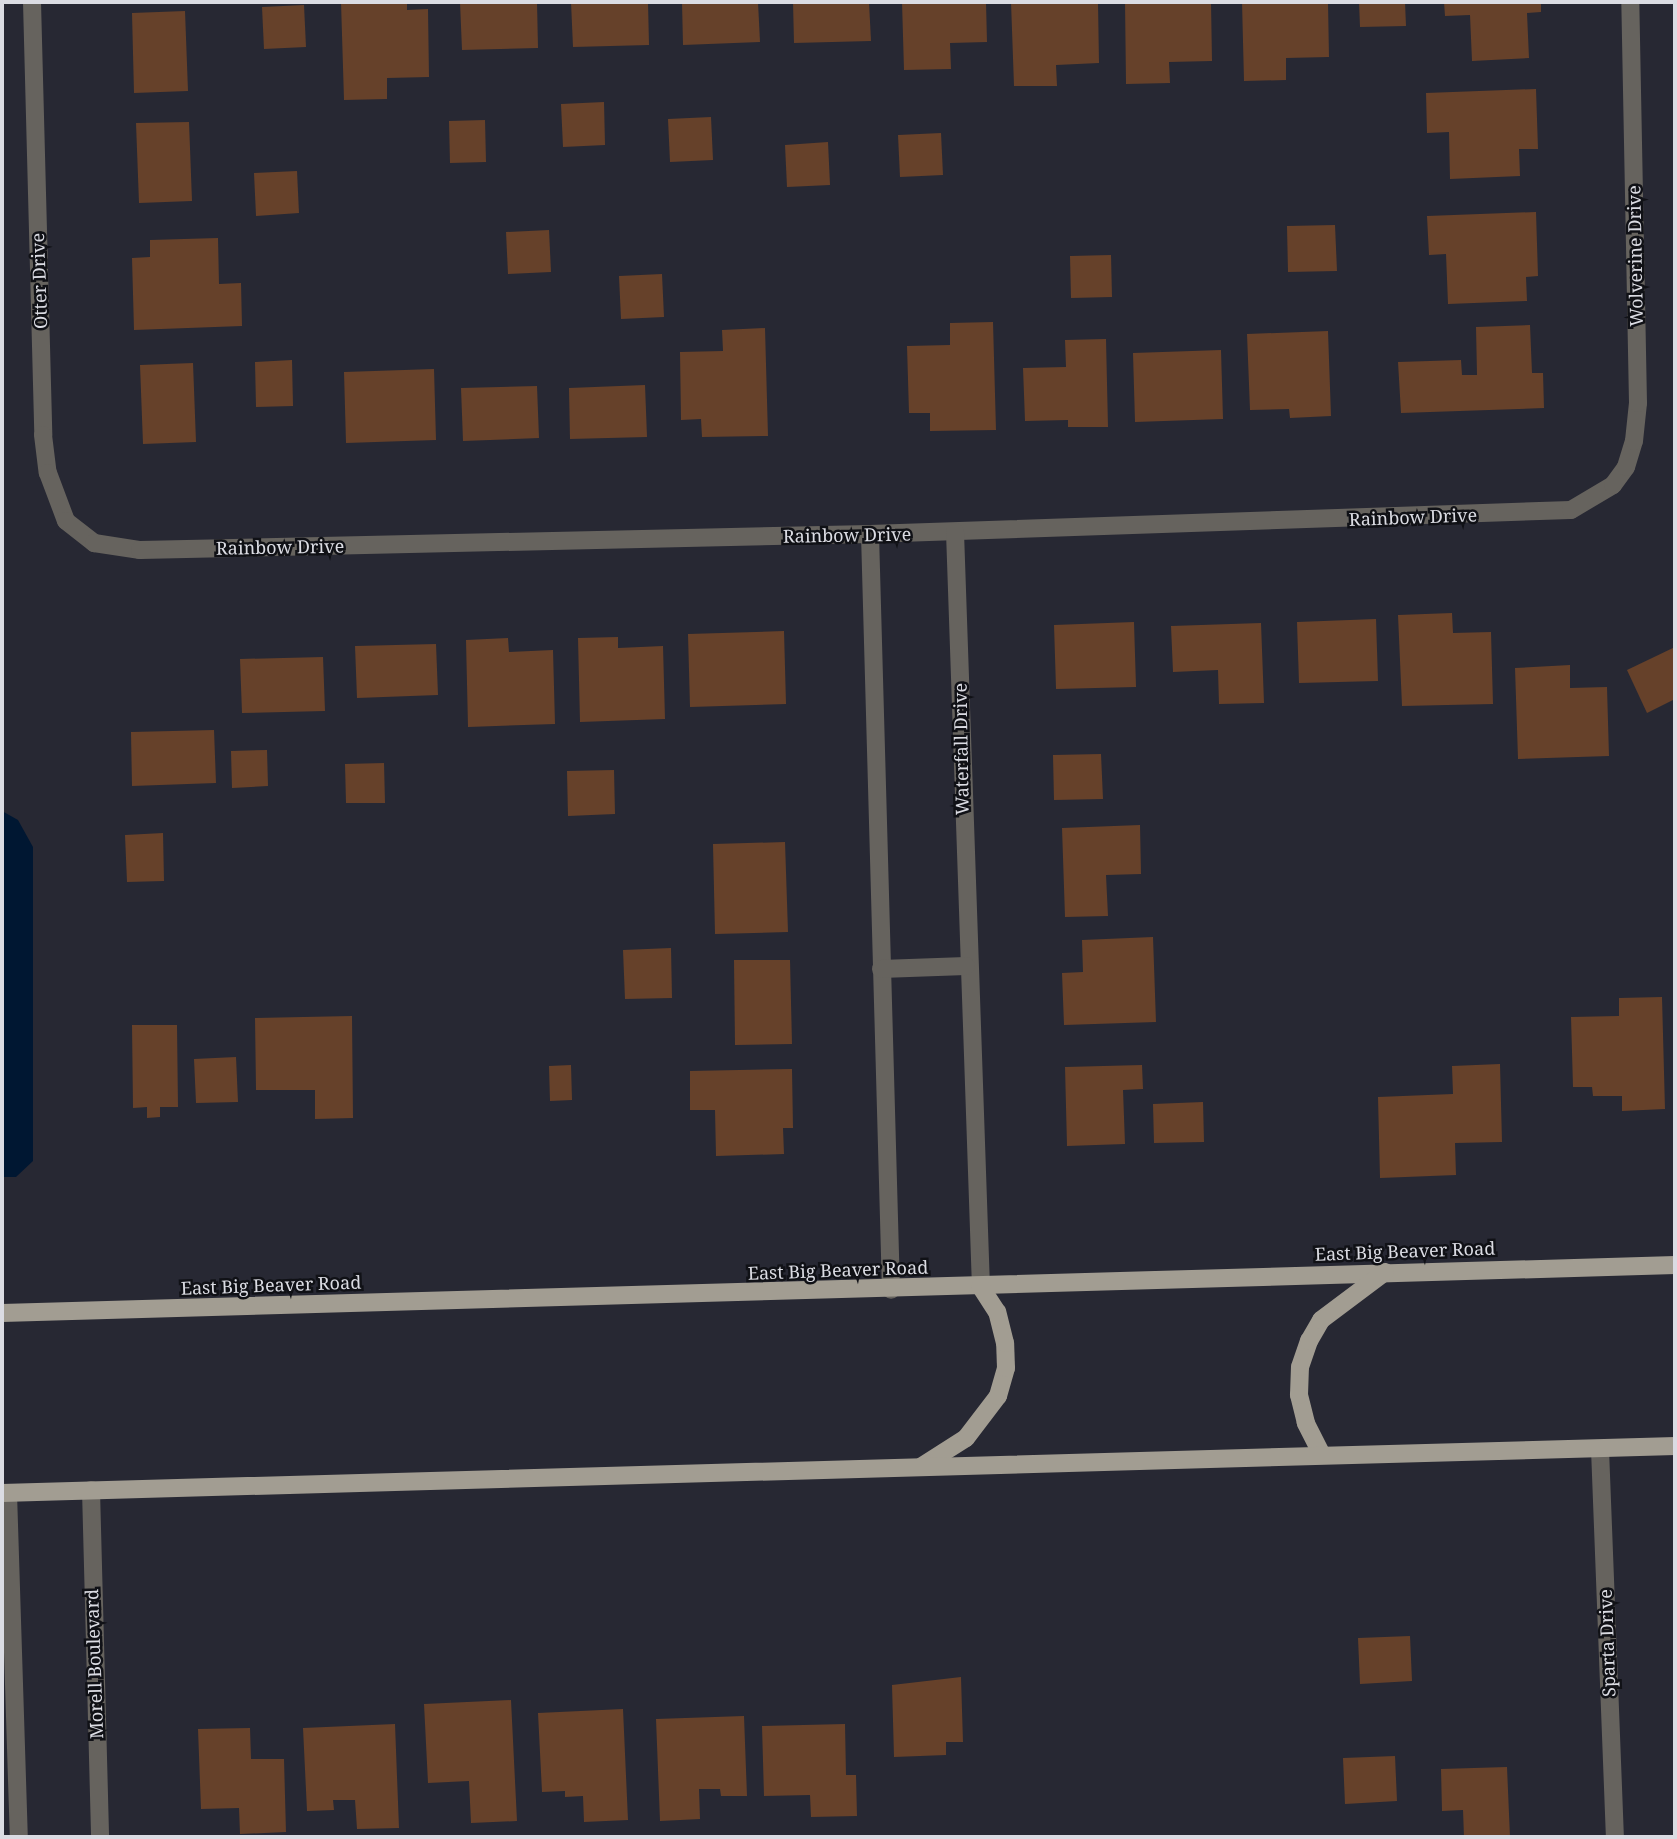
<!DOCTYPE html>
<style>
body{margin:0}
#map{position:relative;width:1677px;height:1839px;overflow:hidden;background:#272833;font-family:"Noto Serif",serif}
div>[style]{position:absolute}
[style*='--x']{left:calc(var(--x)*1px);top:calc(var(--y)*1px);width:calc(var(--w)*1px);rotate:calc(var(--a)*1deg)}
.water>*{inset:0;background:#001732}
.building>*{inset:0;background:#66412a}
.minor>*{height:18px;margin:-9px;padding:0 9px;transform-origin:9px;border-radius:9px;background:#66635e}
.primary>*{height:18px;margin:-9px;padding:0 9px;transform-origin:9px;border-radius:9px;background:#a29d92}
span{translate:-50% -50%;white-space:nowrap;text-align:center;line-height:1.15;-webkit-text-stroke:5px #101116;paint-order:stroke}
.street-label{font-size:18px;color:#dbdce3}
.frame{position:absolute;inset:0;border:4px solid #dbdce3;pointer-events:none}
</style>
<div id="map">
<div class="water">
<div style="clip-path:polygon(2px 811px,18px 820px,33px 847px,33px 1161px,16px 1177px,2px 1177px)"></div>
</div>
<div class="building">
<div style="clip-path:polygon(341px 2px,407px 2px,407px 10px,428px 9px,429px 77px,387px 78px,387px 99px,344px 100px)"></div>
<div style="clip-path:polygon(460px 2px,537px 2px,538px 48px,462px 50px)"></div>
<div style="clip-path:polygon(571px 2px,648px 2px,649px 45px,573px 47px)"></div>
<div style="clip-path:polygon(682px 2px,758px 2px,760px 42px,683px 45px)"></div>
<div style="clip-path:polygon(793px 2px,869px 2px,871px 41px,794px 43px)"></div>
<div style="clip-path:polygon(902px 2px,986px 2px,987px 42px,950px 43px,951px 69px,904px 70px)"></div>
<div style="clip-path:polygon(1011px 2px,1098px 2px,1099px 63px,1056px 65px,1057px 86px,1014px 86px)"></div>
<div style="clip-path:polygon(1125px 2px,1211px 2px,1212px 61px,1169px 62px,1170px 83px,1126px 84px)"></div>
<div style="clip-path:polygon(1242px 2px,1328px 2px,1329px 57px,1286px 58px,1286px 80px,1244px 81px)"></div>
<div style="clip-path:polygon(1359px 2px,1405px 2px,1406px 26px,1360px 27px)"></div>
<div style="clip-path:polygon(1444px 2px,1541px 2px,1541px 12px,1527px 13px,1529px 58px,1472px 61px,1470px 15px,1445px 16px)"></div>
<div style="clip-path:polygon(304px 5px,306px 47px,264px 49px,262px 7px)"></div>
<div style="clip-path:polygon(185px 11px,188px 91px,134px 93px,132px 13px)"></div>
<div style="clip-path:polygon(1536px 89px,1538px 149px,1519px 149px,1520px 176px,1450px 179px,1449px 132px,1427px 133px,1426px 93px)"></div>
<div style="clip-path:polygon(604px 102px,605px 145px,563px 147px,561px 104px)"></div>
<div style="clip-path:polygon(711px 117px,713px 160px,670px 162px,668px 119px)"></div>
<div style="clip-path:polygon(485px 120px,486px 162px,450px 163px,449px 121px)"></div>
<div style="clip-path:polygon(189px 122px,192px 201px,139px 203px,136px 123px)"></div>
<div style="clip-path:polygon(941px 133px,943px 175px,900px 177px,898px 135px)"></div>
<div style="clip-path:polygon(828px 142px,830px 185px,787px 187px,785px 145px)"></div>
<div style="clip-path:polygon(297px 171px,299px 213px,256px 216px,254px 173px)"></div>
<div style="clip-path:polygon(1536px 212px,1538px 276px,1526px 277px,1527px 301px,1448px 304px,1446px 254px,1429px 255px,1427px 216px)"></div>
<div style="clip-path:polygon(1335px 225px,1337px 271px,1288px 272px,1287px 226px)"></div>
<div style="clip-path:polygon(549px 230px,551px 272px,508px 274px,506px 232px)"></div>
<div style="clip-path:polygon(218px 238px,219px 284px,241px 283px,242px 326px,134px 330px,132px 258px,150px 257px,150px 240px)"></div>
<div style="clip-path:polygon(1111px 255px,1112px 297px,1071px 298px,1070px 256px)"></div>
<div style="clip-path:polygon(662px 274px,664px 317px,621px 319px,619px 276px)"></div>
<div style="clip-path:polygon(993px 322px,996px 430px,930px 431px,930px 413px,909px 413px,907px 346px,950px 345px,950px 323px)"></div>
<div style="clip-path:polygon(1530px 325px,1532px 373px,1543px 373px,1544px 408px,1401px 413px,1398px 362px,1461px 360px,1462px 375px,1477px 375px,1476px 327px)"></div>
<div style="clip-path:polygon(765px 328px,768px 436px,702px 437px,701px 419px,681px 420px,680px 352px,723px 351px,722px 330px)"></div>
<div style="clip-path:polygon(1328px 331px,1331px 416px,1290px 418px,1289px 409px,1250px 410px,1247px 334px)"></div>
<div style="clip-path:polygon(1106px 339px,1108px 427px,1068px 427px,1068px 420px,1025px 421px,1023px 368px,1066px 367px,1065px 340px)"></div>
<div style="clip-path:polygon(1221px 350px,1223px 419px,1135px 422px,1133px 353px)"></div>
<div style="clip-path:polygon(292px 360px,293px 406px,256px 407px,255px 362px)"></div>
<div style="clip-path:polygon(193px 363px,196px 442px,143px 444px,140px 365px)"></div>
<div style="clip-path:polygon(434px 369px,436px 440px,346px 443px,344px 372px)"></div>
<div style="clip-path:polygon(645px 385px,647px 437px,570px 439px,569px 388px)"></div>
<div style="clip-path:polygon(537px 386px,539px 438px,463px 441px,461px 388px)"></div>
<div style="clip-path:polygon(1452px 613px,1453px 633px,1491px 632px,1493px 704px,1402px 706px,1398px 615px)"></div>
<div style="clip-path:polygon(1376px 619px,1378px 681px,1299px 683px,1297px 622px)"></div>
<div style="clip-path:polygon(1134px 622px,1136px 687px,1056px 689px,1054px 625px)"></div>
<div style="clip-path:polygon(1261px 623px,1264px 703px,1219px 704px,1218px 670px,1173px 672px,1171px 626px)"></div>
<div style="clip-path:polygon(784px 631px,786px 704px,690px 707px,688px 634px)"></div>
<div style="clip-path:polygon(618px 637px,618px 648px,663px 646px,665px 719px,580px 722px,578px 638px)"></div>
<div style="clip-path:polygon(508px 638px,509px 652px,553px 650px,555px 724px,468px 727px,466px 640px)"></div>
<div style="clip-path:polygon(436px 644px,438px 695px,357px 698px,355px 646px)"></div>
<div style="clip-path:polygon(1675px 647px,1675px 699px,1647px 713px,1627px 670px)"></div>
<div style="clip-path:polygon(323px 657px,325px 711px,242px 713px,240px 659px)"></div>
<div style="clip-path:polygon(1570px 665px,1570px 688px,1607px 687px,1609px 756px,1518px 759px,1515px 668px)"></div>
<div style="clip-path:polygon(214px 730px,216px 783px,132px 786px,131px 732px)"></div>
<div style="clip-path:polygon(267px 750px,268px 786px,232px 788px,231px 751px)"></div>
<div style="clip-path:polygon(1101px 754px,1103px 799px,1054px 800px,1053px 755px)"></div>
<div style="clip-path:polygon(384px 763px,385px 803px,346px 803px,345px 764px)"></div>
<div style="clip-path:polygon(614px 770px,615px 814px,568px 816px,567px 771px)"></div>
<div style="clip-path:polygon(1140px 825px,1141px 874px,1106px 875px,1108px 916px,1065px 917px,1062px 828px)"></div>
<div style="clip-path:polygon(163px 833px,164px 881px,127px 882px,125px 835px)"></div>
<div style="clip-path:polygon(785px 842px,788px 932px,715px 934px,713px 844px)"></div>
<div style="clip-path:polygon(1153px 937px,1156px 1022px,1064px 1025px,1062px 973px,1083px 972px,1082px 940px)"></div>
<div style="clip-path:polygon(671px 948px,672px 998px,625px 999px,623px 950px)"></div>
<div style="clip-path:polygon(734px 960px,790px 960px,792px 1044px,735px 1045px)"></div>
<div style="clip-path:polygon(1662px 997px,1665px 1109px,1622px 1111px,1622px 1096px,1593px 1096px,1592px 1087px,1573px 1087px,1571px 1017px,1619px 1016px,1619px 998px)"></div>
<div style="clip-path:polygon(352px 1016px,353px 1118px,315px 1119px,315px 1090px,256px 1090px,255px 1018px)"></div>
<div style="clip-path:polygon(132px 1025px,177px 1025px,178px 1107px,160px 1107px,160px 1117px,147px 1118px,147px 1107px,133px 1108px)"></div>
<div style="clip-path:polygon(236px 1057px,238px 1102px,196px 1103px,194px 1059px)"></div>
<div style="clip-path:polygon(1500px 1064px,1502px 1142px,1455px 1143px,1456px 1175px,1380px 1178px,1378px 1097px,1453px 1094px,1452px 1066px)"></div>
<div style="clip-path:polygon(571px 1065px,572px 1100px,550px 1101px,549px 1066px)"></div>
<div style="clip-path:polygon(1142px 1065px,1143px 1089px,1123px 1090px,1125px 1144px,1067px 1146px,1065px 1067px)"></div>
<div style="clip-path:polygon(792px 1069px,793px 1128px,783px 1128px,784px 1154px,716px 1156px,715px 1110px,690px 1110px,690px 1071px)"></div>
<div style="clip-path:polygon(1203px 1102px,1204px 1142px,1154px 1143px,1153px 1104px)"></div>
<div style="clip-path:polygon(1410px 1636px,1412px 1681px,1360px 1684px,1358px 1638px)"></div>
<div style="clip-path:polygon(961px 1677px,963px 1742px,946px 1742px,946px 1755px,894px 1757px,892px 1685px)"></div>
<div style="clip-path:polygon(511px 1700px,517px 1821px,471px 1823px,469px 1781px,428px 1783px,424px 1704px)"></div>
<div style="clip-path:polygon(623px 1709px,628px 1820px,584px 1822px,583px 1796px,565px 1797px,565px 1791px,542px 1792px,538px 1713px)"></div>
<div style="clip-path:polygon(744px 1716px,747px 1796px,721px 1796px,720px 1789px,699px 1789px,700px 1819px,660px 1821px,656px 1719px)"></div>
<div style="clip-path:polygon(395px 1724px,399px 1828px,357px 1829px,355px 1800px,333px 1800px,334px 1810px,307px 1811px,303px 1728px)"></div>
<div style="clip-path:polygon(845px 1724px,846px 1775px,856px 1775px,857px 1816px,811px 1817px,810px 1795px,764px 1796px,762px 1726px)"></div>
<div style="clip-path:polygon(250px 1728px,251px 1759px,284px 1759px,286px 1832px,240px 1834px,239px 1808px,201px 1809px,198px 1729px)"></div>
<div style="clip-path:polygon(1395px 1756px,1397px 1801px,1345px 1804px,1343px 1758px)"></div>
<div style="clip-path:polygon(1507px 1767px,1510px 1837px,1464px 1837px,1463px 1810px,1442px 1811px,1441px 1769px)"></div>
</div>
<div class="minor">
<div style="--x:32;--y:2;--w:433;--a:88.5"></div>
<div style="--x:43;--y:435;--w:38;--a:83"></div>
<div style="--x:48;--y:473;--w:51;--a:69.4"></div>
<div style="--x:66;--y:521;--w:36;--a:38"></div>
<div style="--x:94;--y:543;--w:47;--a:8.7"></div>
<div style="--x:140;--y:550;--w:730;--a:-1.26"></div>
<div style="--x:870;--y:534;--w:701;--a:-1.96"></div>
<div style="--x:1571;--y:510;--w:49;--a:-30.8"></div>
<div style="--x:1613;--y:485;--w:22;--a:-54"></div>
<div style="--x:1626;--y:467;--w:27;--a:-73"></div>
<div style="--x:1634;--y:441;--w:38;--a:-84"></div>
<div style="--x:1638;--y:403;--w:401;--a:-91.1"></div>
<div style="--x:955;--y:532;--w:755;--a:88.03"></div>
<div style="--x:870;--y:534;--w:756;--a:88.41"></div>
<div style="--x:881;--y:969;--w:85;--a:-2"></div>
<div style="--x:1600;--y:1449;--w:388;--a:87.8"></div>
<div style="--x:91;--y:1490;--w:347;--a:88.5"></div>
<div style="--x:8;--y:1493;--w:344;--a:88.2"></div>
</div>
<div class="primary">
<div style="--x:2;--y:1313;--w:1674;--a:-1.64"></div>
<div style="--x:1321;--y:1453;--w:34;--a:-117"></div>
<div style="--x:1306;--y:1423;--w:29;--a:-104"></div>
<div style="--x:1299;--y:1395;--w:28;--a:-88"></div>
<div style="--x:1300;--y:1367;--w:28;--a:-71"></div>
<div style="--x:1309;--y:1341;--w:24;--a:-60"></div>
<div style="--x:1321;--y:1320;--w:80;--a:-36.9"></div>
<div style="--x:922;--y:1466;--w:52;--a:-32.5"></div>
<div style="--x:966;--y:1438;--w:53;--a:-52.7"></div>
<div style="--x:998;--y:1396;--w:29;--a:-74"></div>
<div style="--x:1006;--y:1368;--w:25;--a:-92"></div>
<div style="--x:1005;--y:1343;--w:32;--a:-104"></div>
<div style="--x:997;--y:1312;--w:30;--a:-123"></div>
<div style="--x:2;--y:1493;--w:1674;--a:-1.61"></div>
</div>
<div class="street-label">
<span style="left:1635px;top:256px;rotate:-91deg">Wolverine Drive</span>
<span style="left:39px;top:281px;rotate:-92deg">Otter Drive</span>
<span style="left:1413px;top:517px;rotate:-2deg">Rainbow Drive</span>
<span style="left:847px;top:535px;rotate:-1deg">Rainbow Drive</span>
<span style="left:280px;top:547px;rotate:-1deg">Rainbow Drive</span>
<span style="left:961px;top:749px;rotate:-91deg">Waterfall Drive</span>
<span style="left:1405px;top:1251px;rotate:-2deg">East Big Beaver Road</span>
<span style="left:838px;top:1270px;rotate:-2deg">East Big Beaver Road</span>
<span style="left:271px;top:1285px;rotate:-2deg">East Big Beaver Road</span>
<span style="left:1607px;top:1643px;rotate:-92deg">Sparta Drive</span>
<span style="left:94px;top:1664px;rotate:-92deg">Morell Boulevard</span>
</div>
<div class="frame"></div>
</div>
